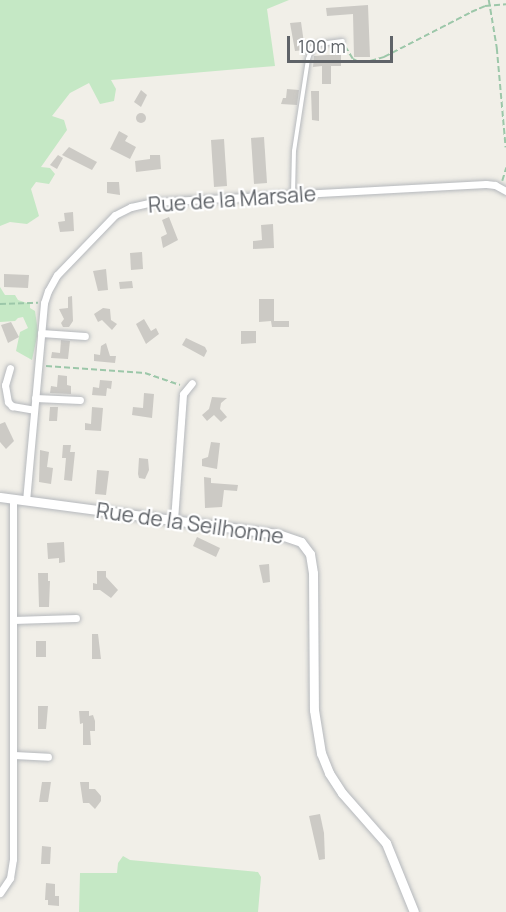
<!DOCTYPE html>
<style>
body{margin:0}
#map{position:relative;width:506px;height:912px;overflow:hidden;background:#f1efe8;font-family:Manrope,sans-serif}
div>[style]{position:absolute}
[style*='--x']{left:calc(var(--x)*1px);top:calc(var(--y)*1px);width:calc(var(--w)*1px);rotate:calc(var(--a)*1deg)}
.green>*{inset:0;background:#c5e8c5}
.building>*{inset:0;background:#cccac5}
.round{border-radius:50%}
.path>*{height:1.5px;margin-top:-0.75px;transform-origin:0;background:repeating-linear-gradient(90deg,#9cc7a9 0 6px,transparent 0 9px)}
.roads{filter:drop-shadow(0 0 2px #b5b8bc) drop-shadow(0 0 2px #b5b8bc)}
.lane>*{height:4px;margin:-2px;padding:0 2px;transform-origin:2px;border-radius:2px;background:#fff}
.street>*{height:7px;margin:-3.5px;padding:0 3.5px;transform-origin:3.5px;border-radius:3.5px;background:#fff}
.secondary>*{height:9px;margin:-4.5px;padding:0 4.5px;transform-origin:4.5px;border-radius:4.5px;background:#fff}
span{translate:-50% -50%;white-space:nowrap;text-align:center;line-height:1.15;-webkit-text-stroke:4.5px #fff;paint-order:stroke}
.street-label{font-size:21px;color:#5f6368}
.scale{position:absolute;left:287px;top:36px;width:106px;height:27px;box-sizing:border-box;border:3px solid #5f6368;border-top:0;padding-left:8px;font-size:18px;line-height:21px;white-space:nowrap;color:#5f6368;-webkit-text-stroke:4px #fff;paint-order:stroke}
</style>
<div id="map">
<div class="green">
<div style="clip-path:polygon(0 0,289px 0,267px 9px,275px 66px,111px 80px,116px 89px,114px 101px,100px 104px,89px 83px,70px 93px,52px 116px,64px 120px,67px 130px,41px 167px,50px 168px,55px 174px,49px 184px,36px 182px,31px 189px,39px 216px,27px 224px,10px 222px,0 226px)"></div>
<div style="clip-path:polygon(0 287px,5px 295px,15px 295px,18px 300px,30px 304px,30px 308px,35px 311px,38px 332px,32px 360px,16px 351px,20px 332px,28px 328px,23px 317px,18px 318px,15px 321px,0 322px)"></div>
<div style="clip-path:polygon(123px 856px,130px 860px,258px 872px,261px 877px,258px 912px,79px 912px,80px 873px,117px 873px,118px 863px)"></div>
</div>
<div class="building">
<div style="clip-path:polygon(368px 5px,370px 57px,354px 57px,353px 14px,327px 16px,326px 8px)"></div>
<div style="clip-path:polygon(301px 22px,305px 50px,295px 51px,290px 23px)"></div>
<div style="clip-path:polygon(341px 54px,341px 66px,331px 66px,331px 84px,322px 84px,322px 66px,313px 67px,314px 56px)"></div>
<div style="clip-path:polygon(287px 89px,299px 90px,297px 105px,281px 104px,283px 98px,286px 98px)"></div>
<div style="clip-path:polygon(141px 90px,147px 95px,141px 107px,134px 102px)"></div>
<div style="clip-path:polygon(311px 91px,319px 91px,319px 121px,312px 120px)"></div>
<div class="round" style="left:136px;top:113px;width:10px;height:10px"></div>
<div style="clip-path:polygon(119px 131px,128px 136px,125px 141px,136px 147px,130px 159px,110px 149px)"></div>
<div style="clip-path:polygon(264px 137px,267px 183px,254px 184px,251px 138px)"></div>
<div style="clip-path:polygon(224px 139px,227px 186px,214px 187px,211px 140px)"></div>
<div style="clip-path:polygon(69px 147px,97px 162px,92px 170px,62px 155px)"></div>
<div style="clip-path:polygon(58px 155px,63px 158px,57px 169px,50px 165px)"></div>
<div style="clip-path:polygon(150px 155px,160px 155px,161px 169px,136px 172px,135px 161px,150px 159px)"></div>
<div style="clip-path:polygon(107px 182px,119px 182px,120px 195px,107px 193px)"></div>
<div style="clip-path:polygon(73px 212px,74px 231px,60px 232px,58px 222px,65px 221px,64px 213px)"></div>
<div style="clip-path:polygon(169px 217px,178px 240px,163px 248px,161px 237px,167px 234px,162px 220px)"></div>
<div style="clip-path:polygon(273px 224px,274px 248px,253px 249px,253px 241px,262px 240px,261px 225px)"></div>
<div style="clip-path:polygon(142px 252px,143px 269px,131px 270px,130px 253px)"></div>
<div style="clip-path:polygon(106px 269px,108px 290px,98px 291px,93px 271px)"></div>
<div style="clip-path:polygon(4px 274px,29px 275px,28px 288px,4px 287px)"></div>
<div style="clip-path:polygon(132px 281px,133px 288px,120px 289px,119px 282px)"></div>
<div style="clip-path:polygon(72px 296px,73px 321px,69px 327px,63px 327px,61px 323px,64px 319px,59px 309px,68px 308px,68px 297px)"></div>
<div style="clip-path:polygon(259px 299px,274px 299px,274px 321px,289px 321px,289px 327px,272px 327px,271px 321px,259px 322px)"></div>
<div style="clip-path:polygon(103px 308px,110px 309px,111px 320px,117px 324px,112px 330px,102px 320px,98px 322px,94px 314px)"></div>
<div style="clip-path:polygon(144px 319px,151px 331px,156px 328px,159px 334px,146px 344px,136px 324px)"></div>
<div style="clip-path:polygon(11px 322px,19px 337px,8px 343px,1px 325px)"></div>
<div style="clip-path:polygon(241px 331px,256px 331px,256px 343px,241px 344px)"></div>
<div style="clip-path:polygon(186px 338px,205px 347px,207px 351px,204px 357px,182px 345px)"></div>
<div style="clip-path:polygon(61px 340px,70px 341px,68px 359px,51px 358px,52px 352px,60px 353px)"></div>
<div style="clip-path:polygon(106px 343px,110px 356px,116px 356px,115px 363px,94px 361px,94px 354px,100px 355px,101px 346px)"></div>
<div style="clip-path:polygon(58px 375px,67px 376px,67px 385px,71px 386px,71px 394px,50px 393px,51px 386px,57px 387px)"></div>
<div style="clip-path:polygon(100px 380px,112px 381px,111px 389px,107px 388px,106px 396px,92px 395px,93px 387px,99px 388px)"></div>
<div style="clip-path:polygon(144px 393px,154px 394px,152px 418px,132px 415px,133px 407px,143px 408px)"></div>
<div style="clip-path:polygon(212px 397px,227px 398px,221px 403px,220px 409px,227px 417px,221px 422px,214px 415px,207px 421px,202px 415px,209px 409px)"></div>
<div style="clip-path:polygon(50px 407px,58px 407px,57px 421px,49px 421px)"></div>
<div style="clip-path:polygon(92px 407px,103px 408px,101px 431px,85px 430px,85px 423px,91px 424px)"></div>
<div style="clip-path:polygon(5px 422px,14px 441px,6px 449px,0 442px,0 424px)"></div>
<div style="clip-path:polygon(211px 442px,220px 443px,217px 469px,202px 466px,202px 459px,208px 457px)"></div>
<div style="clip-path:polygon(63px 445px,71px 445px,70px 452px,75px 452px,72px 481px,64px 480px,66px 458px,62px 458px)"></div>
<div style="clip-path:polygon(40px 450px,49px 452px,47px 467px,53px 468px,51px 484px,39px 482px)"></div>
<div style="clip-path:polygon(139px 458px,148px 459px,149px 470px,145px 479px,139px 478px,138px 474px)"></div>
<div style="clip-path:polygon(97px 470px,109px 471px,106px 495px,95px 494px)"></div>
<div style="clip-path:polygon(204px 477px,211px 478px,211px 483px,238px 485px,237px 491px,224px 490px,222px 507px,205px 508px)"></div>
<div style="clip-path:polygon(197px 537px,220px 548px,216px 557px,193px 546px)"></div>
<div style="clip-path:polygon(64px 542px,65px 562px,59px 563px,59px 558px,48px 559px,47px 543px)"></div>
<div style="clip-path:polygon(269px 564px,270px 582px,263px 583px,259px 565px)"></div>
<div style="clip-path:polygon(97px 571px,106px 571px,106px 577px,118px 590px,111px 598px,100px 590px,93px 590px,93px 583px,97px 584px)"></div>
<div style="clip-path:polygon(38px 573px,48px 573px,48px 581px,50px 581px,49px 607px,39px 607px)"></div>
<div style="clip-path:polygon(92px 634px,98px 634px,101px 659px,92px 659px)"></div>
<div style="clip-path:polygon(36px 641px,46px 641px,46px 657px,36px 657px)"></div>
<div style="clip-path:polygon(38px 706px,48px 706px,46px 729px,38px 729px)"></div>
<div style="clip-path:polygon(79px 711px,89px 711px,89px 716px,93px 715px,95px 721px,95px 731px,90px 731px,91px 745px,83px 745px,83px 723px,80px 724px)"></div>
<div style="clip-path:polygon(42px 782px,51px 782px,48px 802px,39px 802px)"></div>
<div style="clip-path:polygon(80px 782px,89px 782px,89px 789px,95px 789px,101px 796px,101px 801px,95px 809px,89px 803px,83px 803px)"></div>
<div style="clip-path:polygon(320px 814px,324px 833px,325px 859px,319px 860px,309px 816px)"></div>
<div style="clip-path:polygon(42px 846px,51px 847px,50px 864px,41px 864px)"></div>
<div style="clip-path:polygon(46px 883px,55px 884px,55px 896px,59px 896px,59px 906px,48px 905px,48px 900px,45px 900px)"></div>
</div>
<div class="path">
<div style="--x:489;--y:0;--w:49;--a:80.5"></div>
<div style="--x:497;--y:48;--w:100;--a:84.9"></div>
<div style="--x:345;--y:46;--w:15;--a:58"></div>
<div style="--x:353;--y:59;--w:7;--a:27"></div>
<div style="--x:359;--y:62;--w:11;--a:-5"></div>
<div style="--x:370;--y:61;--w:15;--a:-16"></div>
<div style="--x:384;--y:57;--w:98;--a:-27.3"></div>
<div style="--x:471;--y:12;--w:15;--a:-23"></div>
<div style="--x:485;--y:6;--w:21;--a:-5"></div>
<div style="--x:502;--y:181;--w:14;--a:-73"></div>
<div style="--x:0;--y:304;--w:38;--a:-2"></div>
<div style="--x:46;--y:366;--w:99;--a:4"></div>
<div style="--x:145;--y:373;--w:37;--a:19"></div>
</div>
<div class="roads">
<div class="lane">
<div style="--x:293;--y:194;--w:43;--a:-88.7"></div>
<div style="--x:294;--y:151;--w:93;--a:-81.3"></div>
<div style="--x:308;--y:59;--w:12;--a:-70"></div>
<div style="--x:312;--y:48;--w:8;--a:-30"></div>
<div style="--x:319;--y:44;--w:24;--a:-7"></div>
</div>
<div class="street">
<div style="--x:41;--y:333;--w:44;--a:3.9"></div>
<div style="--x:10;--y:368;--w:18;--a:106"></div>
<div style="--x:5;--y:385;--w:17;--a:80"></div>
<div style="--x:8;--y:402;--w:6;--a:45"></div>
<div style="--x:12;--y:406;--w:22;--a:10"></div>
<div style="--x:35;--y:398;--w:45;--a:2.5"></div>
<div style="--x:26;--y:501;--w:199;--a:-84.8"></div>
<div style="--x:44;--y:303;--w:13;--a:-72"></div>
<div style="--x:48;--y:291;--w:18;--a:-61"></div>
<div style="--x:57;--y:275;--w:83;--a:-46"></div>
<div style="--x:115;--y:215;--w:18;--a:-27"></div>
<div style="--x:131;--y:207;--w:23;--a:-13"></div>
<div style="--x:153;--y:202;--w:333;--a:-3.1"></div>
<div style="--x:486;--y:184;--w:9;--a:6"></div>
<div style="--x:495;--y:185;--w:13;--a:29"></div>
<div style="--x:174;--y:520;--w:126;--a:-85.9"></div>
<div style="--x:183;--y:394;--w:14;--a:-51"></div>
<div style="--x:13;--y:620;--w:63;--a:-1.8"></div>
<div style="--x:14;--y:755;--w:34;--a:3"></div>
<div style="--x:0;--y:893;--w:18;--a:-56"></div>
<div style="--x:10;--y:878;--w:19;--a:-81"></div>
<div style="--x:13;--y:859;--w:360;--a:-90"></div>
</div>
<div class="secondary">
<div style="--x:0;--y:497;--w:280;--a:7.6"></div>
<div style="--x:278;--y:534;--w:24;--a:19"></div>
<div style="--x:301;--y:542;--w:15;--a:53"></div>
<div style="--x:310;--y:554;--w:19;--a:81"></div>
<div style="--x:313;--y:573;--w:137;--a:89.6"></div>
<div style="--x:314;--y:710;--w:44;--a:80.8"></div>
<div style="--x:321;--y:753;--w:22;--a:68"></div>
<div style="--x:329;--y:773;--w:24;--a:57"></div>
<div style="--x:342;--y:793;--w:67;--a:48.7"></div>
<div style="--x:386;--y:843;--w:74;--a:67.9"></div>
</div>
</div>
<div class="street-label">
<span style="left:232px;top:199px;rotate:-4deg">Rue de la Marsale</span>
<span style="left:190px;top:523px;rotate:8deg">Rue de la Seilhonne</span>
</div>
<div class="scale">100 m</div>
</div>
